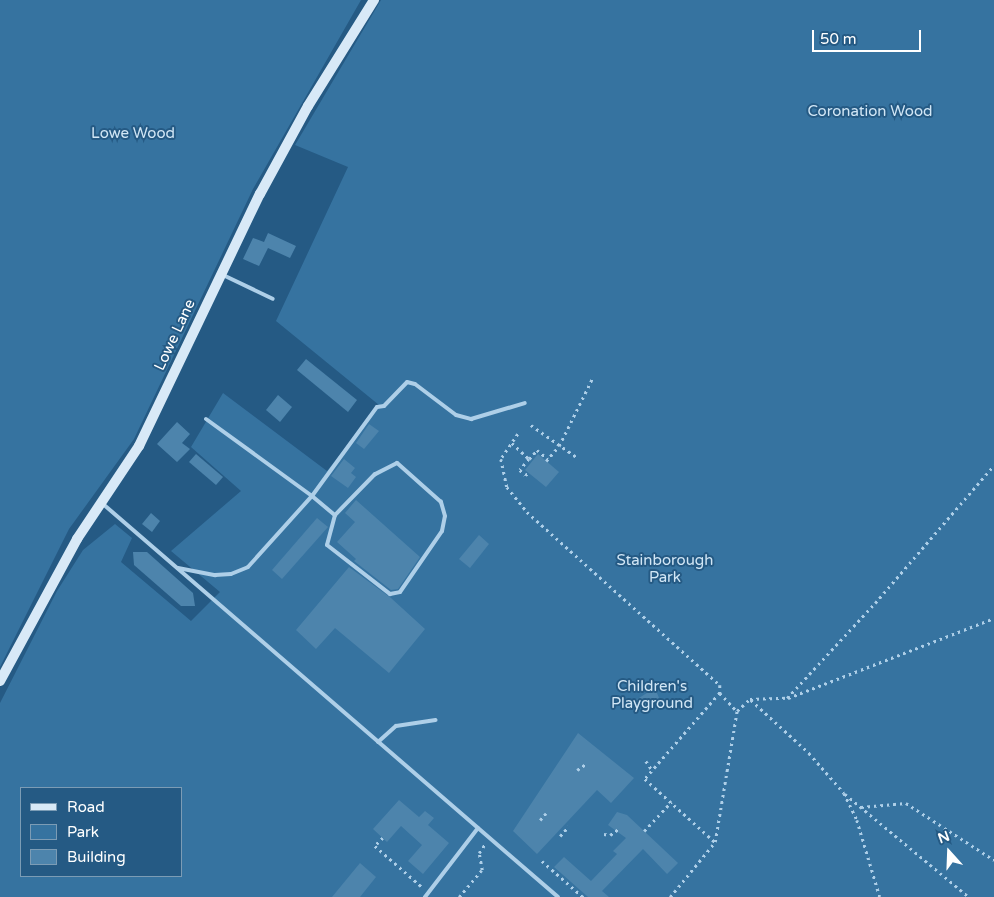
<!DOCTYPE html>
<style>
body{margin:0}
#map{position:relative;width:994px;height:897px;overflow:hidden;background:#255a84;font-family:"Varela Round",sans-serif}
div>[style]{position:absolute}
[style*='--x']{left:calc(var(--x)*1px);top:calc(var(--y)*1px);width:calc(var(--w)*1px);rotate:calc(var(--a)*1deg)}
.green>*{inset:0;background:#3673a0}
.building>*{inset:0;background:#4d84ac}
.path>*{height:2.5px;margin-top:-1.25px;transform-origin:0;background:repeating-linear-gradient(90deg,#aecfe8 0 2.5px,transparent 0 6.5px)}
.lane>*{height:4px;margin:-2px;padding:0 2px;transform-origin:2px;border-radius:2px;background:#aecfe8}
.secondary>*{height:10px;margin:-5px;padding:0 5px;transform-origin:5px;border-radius:5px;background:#d8e9f7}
span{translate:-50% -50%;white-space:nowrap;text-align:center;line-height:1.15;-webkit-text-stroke:4px #255a84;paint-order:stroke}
.park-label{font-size:15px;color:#d2e7f6}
.street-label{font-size:15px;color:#fff}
.legend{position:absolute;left:20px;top:787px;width:162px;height:90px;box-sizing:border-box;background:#255a84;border:1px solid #7c9cb5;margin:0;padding:6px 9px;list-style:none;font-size:15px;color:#fff}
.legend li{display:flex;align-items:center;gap:10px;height:25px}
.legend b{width:25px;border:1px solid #7c9cb5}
.north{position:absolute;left:924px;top:827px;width:50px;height:50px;-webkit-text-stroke:4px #255a84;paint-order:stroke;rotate:340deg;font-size:14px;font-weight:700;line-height:20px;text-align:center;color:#fff}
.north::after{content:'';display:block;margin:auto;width:18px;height:22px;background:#fff;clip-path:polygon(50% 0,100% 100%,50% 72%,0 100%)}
.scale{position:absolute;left:812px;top:30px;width:109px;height:22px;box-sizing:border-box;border:2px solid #fff;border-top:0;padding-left:6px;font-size:15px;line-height:18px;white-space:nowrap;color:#fff;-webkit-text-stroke:4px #255a84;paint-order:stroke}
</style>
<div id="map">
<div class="green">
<div style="clip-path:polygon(0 0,361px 0,253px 189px,134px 439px,69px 529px,0 667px)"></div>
<div style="clip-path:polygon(evenodd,381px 0,994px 0,994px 897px,0 897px,0 703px,57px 591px,83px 550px,115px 524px,132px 538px,121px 562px,191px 621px,220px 592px,171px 551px,241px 491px,191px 447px,223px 393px,327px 471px,379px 405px,276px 321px,348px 167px,295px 145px,381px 0,21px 788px,181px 788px,181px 876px,21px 876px,21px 788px)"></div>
</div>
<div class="building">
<div style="clip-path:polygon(268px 233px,296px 246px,290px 258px,268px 248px,259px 266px,243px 259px,253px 238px,264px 242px)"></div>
<div style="clip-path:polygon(306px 359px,357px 400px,348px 412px,297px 370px)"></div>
<div style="clip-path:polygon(278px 395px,292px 407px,280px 422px,266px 410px)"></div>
<div style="clip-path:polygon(177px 422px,190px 434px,182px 443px,190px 449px,177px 462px,157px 444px)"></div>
<div style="clip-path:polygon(369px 424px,379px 431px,364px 449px,356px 443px)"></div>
<div style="clip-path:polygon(196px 454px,223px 477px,216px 485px,189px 462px)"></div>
<div style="clip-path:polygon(538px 454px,559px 472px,546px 487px,525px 470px)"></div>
<div style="clip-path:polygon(344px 459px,355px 468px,351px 473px,356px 477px,348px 488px,331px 476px)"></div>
<div style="clip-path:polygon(356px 500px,420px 557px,398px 589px,391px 590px,354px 561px,356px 559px,337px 542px,355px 522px,345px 513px)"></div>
<div style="clip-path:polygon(151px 513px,160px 521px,152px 532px,142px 524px)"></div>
<div style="clip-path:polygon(317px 518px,328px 527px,282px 579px,272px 570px)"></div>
<div style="clip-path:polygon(479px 535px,489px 544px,470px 568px,459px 559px)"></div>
<div style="clip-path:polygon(133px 552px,147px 552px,193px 593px,195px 606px,181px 606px,134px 565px)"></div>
<div style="clip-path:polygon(349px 567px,391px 598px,425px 629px,389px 673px,335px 628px,316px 649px,296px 630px)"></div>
<div style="clip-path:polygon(655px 688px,659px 698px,654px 705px,626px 706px)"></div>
<div style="clip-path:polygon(578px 733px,634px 778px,611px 803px,597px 790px,537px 854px,513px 831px)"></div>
<div style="clip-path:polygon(399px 800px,419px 817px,425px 811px,434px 818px,428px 825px,449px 843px,423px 874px,408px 861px,422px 845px,401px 826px,387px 842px,373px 829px)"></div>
<div style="clip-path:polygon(617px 812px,627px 815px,678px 863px,667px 874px,643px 849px,602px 891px,609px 897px,588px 897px,554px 867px,564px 857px,591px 881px,617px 854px,613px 851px,626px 838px,608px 825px)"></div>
<div style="clip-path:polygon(360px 863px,376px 877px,360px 897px,332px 897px)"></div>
</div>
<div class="path">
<div style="--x:531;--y:425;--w:57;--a:35.1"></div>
<div style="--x:518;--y:434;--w:30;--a:124"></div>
<div style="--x:501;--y:459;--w:29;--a:78"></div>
<div style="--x:507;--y:487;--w:32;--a:51"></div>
<div style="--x:527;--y:512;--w:259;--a:41.9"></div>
<div style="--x:720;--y:685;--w:8;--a:90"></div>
<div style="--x:720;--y:693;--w:114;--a:131.1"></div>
<div style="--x:645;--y:779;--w:94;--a:42"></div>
<div style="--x:512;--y:443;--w:23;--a:43"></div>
<div style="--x:529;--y:459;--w:14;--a:129"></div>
<div style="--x:520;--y:470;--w:7;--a:45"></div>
<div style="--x:525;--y:475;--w:4;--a:-27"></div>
<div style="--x:529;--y:459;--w:12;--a:-48"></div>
<div style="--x:537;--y:450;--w:14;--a:39"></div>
<div style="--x:546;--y:461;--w:20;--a:-49"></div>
<div style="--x:559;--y:446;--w:75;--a:-63.8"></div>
<div style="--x:720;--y:693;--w:25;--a:47"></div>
<div style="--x:788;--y:698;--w:221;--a:-21.2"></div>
<div style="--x:751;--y:700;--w:79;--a:42.4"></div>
<div style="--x:809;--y:753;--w:53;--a:48.8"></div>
<div style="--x:844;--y:793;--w:30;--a:64"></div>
<div style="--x:857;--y:820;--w:80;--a:73.4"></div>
<div style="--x:646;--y:761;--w:11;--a:56"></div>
<div style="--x:577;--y:770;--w:11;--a:-34"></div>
<div style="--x:845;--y:794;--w:161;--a:39.7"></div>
<div style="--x:861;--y:807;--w:45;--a:-5.1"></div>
<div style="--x:906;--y:803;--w:105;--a:32.9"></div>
<div style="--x:540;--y:820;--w:9;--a:-49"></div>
<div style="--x:644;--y:831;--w:40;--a:-47"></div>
<div style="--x:604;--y:834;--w:6;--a:9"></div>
<div style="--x:610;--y:835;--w:12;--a:-35"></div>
<div style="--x:560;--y:836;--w:13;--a:-48"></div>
<div style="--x:383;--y:838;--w:11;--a:135"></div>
<div style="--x:375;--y:846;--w:62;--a:41.1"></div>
<div style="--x:542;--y:861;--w:55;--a:41.3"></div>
<div style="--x:459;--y:897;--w:35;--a:-50"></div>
<div style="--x:482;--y:870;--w:17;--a:-100"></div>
<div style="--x:479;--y:853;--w:11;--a:-56"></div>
<div style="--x:670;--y:897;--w:71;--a:-50.7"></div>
<div style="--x:715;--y:842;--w:133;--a:-80.5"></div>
<div style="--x:737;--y:711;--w:18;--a:-43"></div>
<div style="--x:750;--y:699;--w:37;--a:-2"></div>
<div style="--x:787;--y:698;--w:129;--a:-47.2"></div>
<div style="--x:875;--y:603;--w:182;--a:-49.2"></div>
</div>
<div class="lane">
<div style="--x:223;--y:275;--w:55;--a:25.6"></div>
<div style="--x:206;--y:419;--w:131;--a:36"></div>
<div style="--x:312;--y:496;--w:110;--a:-53.9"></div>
<div style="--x:377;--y:407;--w:7;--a:-8"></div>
<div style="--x:384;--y:406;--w:33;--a:-46"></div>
<div style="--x:407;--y:382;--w:8;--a:14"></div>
<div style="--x:415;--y:384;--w:51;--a:37.1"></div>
<div style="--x:456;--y:415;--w:16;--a:15"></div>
<div style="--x:471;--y:419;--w:56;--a:-16.5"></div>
<div style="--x:103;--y:504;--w:601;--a:40.82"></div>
<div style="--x:178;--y:568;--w:38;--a:11"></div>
<div style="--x:215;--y:575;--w:16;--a:-4"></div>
<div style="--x:231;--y:574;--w:18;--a:-22"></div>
<div style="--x:248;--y:567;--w:96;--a:-48"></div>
<div style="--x:312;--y:496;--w:30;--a:40"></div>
<div style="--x:335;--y:515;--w:31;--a:105"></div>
<div style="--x:327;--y:545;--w:80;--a:37.9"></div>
<div style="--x:390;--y:594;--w:10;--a:-11"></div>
<div style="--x:400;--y:592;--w:74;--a:-55.5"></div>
<div style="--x:442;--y:531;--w:15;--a:-79"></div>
<div style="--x:445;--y:516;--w:15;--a:-106"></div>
<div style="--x:441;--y:502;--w:59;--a:-138.4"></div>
<div style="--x:397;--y:463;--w:25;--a:153"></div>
<div style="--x:375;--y:474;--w:57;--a:134.3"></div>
<div style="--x:378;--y:742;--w:24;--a:-42"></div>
<div style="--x:396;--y:726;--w:40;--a:-8.5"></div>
<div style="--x:425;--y:897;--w:87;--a:-52.5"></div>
</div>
<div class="secondary">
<div style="--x:0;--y:681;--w:162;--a:-61.5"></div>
<div style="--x:77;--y:539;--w:112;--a:-56.3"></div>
<div style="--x:139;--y:446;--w:280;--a:-64.4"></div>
<div style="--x:260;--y:194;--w:100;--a:-61.4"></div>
<div style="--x:308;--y:106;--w:125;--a:-58.1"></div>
</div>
<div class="park-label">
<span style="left:870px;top:112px">Coronation Wood</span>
<span style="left:133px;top:134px">Lowe Wood</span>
<span style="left:665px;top:569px">Stainborough<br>Park</span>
<span style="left:652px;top:695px">Children's<br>Playground</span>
</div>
<div class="street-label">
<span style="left:175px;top:335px;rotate:-65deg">Lowe Lane</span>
</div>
<ul class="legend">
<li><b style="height:6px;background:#d8e9f7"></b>Road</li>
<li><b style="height:14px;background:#3673a0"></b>Park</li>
<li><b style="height:14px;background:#4d84ac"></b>Building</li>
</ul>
<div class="north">N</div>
<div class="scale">50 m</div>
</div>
